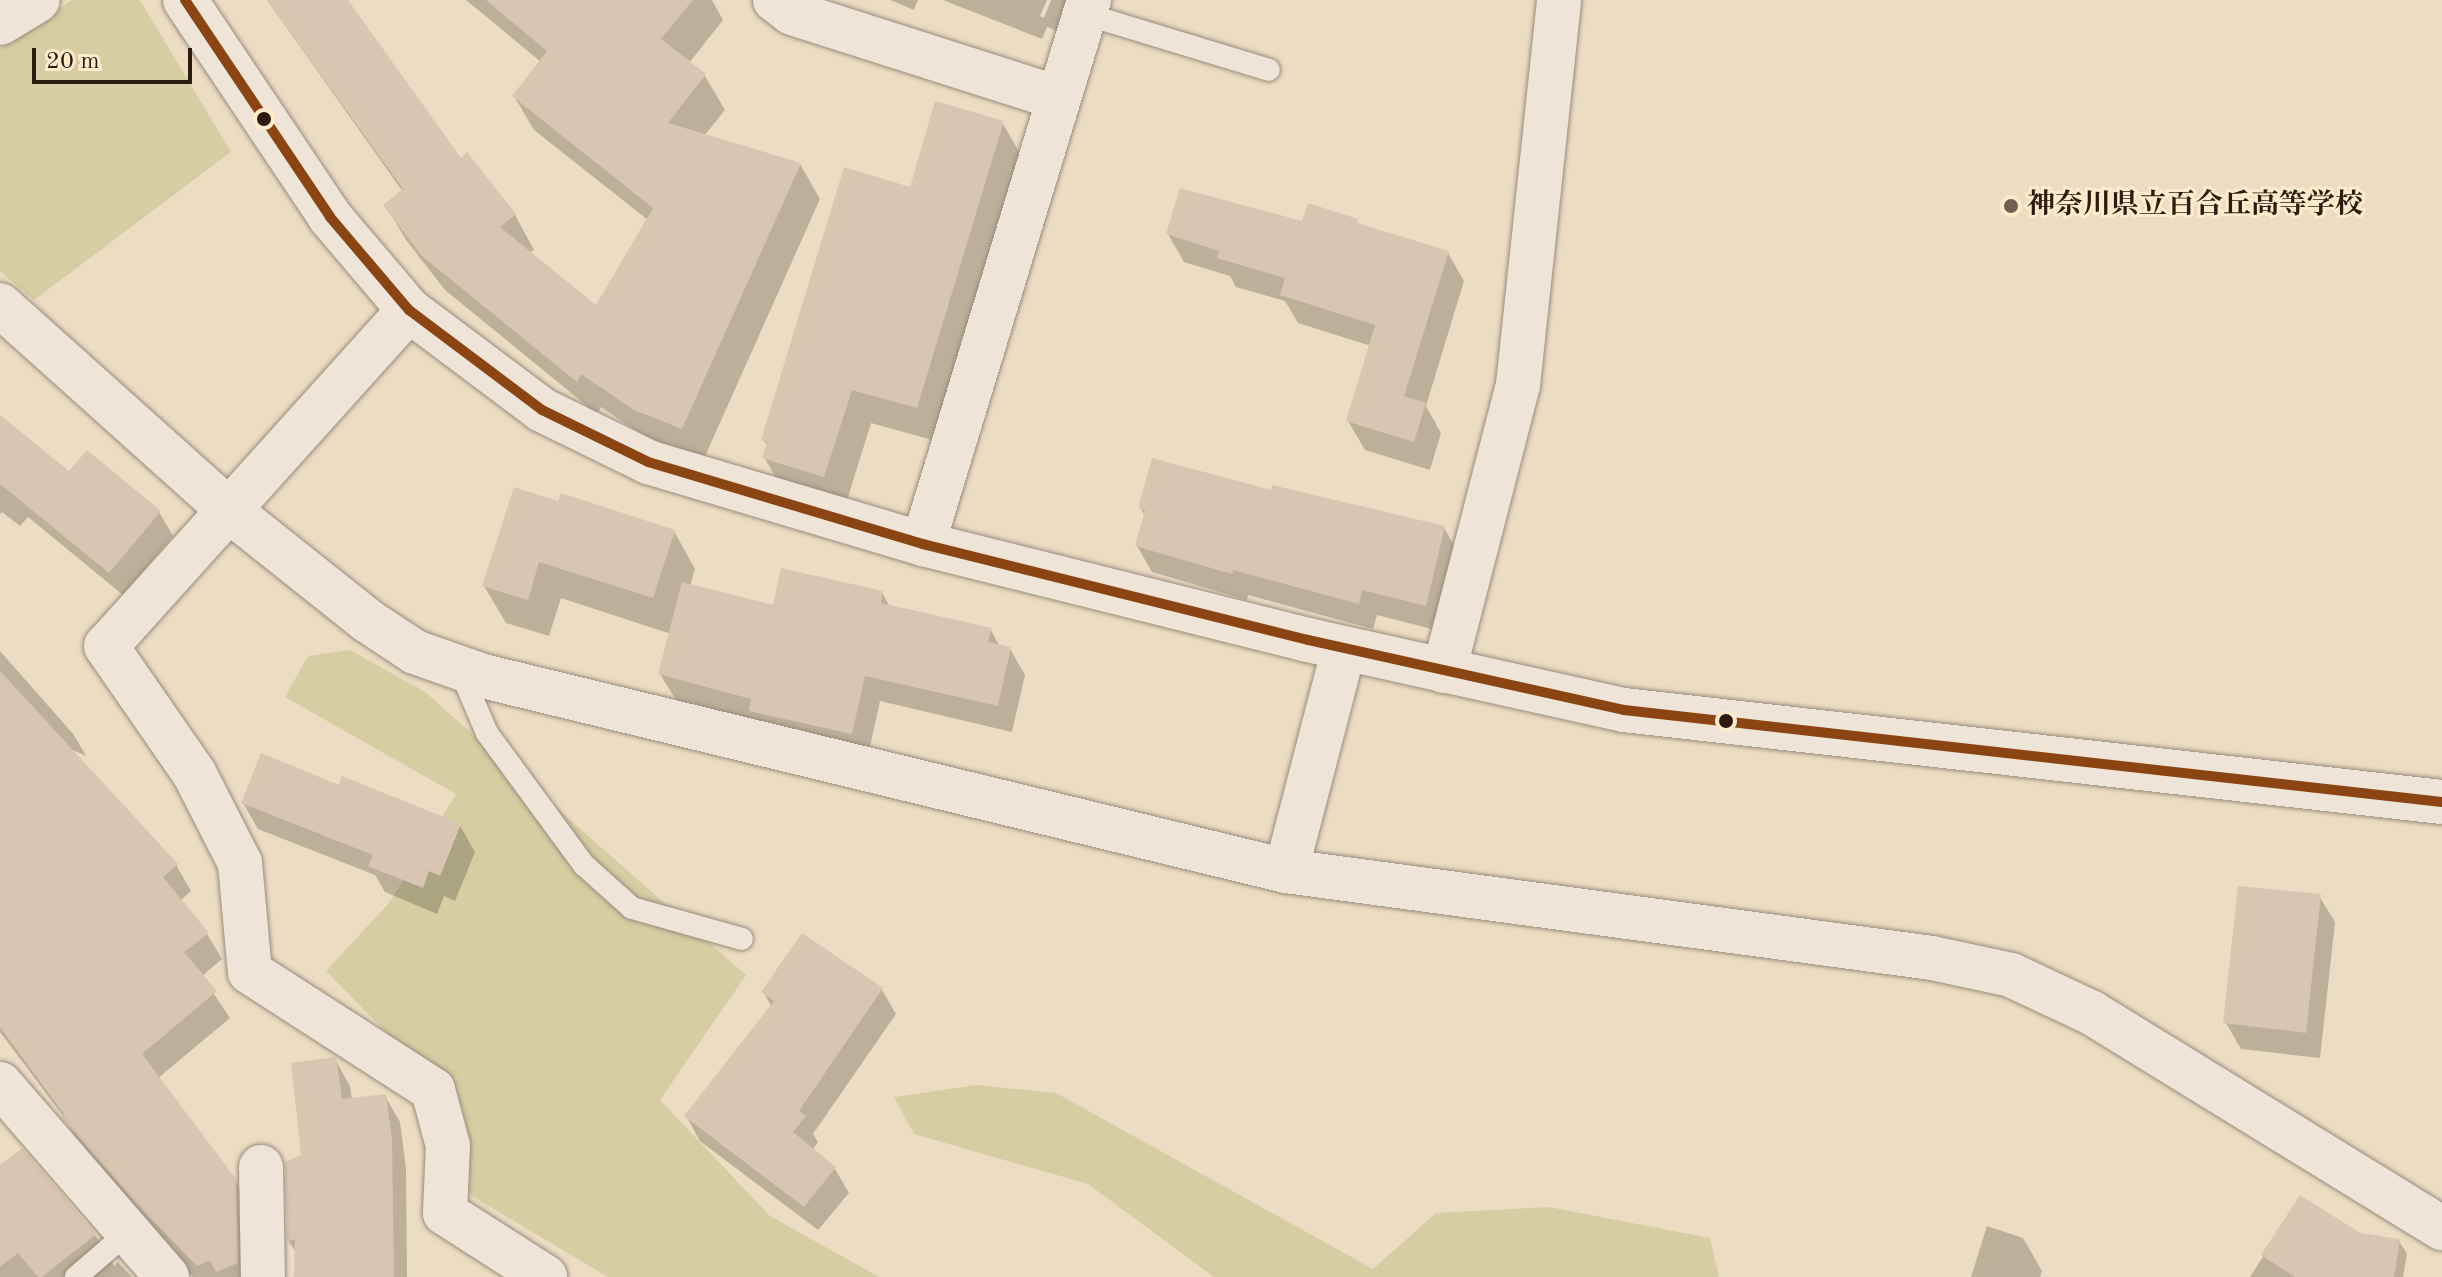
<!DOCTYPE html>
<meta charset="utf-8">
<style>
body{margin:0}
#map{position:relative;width:2442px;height:1277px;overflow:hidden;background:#ecdcc2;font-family:"Old Standard TT","Noto Serif JP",serif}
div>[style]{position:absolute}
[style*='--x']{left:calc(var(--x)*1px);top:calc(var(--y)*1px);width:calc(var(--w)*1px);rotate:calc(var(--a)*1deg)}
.green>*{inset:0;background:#d6cda2}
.shadow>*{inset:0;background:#0003}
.building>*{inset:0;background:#d9c6b2}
.roads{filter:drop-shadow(0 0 2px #988d7d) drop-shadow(0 0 2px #988d7d)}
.service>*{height:22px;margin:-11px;padding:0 11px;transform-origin:11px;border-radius:11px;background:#eee5d8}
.minor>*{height:44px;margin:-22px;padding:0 22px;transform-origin:22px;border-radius:22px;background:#eee5d8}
.tertiary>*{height:44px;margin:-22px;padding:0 22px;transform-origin:22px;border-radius:22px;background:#eee5d8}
.bus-1>*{height:10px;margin:-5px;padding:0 5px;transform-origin:5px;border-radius:5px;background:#8b4513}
.dots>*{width:22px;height:22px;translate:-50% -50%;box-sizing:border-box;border:4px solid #feebcc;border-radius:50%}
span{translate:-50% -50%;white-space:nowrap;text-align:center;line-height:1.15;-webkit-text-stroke:6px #feebcc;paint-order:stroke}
.poi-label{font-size:28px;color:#2d1b10;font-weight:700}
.left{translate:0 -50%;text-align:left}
.scale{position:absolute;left:32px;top:48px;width:160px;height:36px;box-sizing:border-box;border:4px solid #2d1b10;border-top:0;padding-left:10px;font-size:24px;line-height:28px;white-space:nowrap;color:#2d1b10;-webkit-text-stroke:6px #feebcc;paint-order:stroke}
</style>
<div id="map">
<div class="green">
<div style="clip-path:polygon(72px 0,140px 0,231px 152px,34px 300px,0 271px,0 48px)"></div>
<div style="clip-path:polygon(350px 650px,425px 692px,746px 975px,660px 1100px,770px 1216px,879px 1277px,608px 1277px,470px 1195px,437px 1084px,326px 971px,389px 903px,456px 794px,285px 697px,308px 656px)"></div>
<div style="clip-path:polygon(977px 1085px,1056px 1093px,1373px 1269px,1436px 1213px,1549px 1207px,1710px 1238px,1719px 1277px,1214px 1277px,1088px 1184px,914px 1134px,894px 1097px)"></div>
</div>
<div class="shadow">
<div style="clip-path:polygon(267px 0,342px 0,461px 162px,467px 155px,515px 215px,534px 250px,529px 253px,596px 308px,648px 220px,534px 130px,514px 96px,541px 62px,466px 0,712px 0,723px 20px,689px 63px,705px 76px,725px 110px,704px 136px,800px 164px,820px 199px,702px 463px,656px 444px,601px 407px,597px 414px,445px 290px,406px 240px,386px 206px,403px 192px)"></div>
<div style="clip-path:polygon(890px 0,918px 0,914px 10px)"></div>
<div style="clip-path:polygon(943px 0,1047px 0,1040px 16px,1044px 18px,1051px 0,1073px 0,1060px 32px,1047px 27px,1042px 39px)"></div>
<div style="clip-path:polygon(1002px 122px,1022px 157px,936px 441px,871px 423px,844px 510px,784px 492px,764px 457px,768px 447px,763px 439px)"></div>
<div style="clip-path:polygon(1356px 221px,1359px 226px,1448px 253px,1464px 281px,1426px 406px,1441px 433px,1430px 470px,1365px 450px,1348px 421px,1371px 346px,1298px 323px,1285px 301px,1236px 287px,1230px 276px,1184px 262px,1168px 234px)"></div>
<div style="clip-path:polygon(0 418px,69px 474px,159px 512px,173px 536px,123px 595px,28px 517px,20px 526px,2px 512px,0 514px)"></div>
<div style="clip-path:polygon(1272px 492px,1444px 528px,1459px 554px,1440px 631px,1377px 615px,1373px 629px,1248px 595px,1247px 600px,1152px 572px,1137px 546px,1145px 516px,1140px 507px)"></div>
<div style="clip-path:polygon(560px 504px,674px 531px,695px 569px,690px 586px,774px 607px,882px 593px,890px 607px,991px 630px,1000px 647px,1010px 649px,1025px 675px,1012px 732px,880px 701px,867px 760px,676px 700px,660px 674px,671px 634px,561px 598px,549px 636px,506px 623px,484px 586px)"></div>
<div style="clip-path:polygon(0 651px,74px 735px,86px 756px,70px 749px,176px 865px,191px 891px,180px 901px,207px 934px,222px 959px,202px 976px,230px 1018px,158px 1078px,235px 1180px,250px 1206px,251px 1277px,193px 1277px,79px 1143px,63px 1116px,0 1032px)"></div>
<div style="clip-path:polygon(340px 788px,460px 826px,475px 852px,455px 901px,444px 896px,437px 914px,385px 892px,375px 875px,258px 829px,243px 803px)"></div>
<div style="clip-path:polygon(2319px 896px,2335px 922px,2320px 1058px,2241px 1049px,2226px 1023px)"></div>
<div style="clip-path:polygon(802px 936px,882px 990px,896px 1014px,813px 1134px,818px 1142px,812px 1150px,835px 1169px,849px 1193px,818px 1230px,700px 1141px,686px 1116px,772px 1007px,763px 992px)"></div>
<div style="clip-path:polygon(335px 1059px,350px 1086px,352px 1100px,385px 1096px,400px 1122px,406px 1168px,407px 1277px,296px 1277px,297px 1254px,289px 1242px,287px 1164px,303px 1157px)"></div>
<div style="clip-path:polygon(22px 1151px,98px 1239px,114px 1266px,118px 1262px,132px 1277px,0 1277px,0 1168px)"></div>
<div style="clip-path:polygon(2301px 1197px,2359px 1235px,2399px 1241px,2407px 1254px,2403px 1277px,2250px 1277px)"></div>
<div style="clip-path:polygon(1987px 1226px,2023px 1238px,2042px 1271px,2040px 1277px,1971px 1277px)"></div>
</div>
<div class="building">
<div style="clip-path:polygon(267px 0,348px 0,461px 158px,467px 152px,516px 214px,500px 227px,596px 305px,653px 208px,512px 96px,547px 51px,486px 0,693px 0,661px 39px,706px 74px,668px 123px,801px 163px,682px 429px,634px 410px,581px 374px,577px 382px,422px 256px,383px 205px,403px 189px)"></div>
<div style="clip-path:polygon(935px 101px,1004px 121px,917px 408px,852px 390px,824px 477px,762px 458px,767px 442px,761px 440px,844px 167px,910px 187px)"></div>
<div style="clip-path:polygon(1180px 188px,1302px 221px,1308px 203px,1358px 219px,1357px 223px,1449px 251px,1404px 396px,1426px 403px,1414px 442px,1346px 421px,1375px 325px,1280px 295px,1285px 278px,1217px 258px,1219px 251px,1166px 234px)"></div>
<div style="clip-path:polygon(0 415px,69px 471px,87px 450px,161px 511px,109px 573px,0 484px)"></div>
<div style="clip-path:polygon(1152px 458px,1271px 490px,1272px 485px,1445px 526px,1426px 606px,1362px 590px,1359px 604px,1233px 570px,1232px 574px,1135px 546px,1145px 510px,1138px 508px)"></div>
<div style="clip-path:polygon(514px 487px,558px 501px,561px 493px,675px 530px,653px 598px,539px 562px,528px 600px,482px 586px)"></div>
<div style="clip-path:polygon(781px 568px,883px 591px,881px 603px,992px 628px,988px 642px,1011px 647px,998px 706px,865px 676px,852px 734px,749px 711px,751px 699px,658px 674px,682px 582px,773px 605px)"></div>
<div style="clip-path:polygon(0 671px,178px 864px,163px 877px,209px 933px,184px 952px,217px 991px,142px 1054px,236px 1179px,238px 1263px,216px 1272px,210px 1260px,197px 1266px,136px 1203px,61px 1117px,64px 1114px,0 1027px)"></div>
<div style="clip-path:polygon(261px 753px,339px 785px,342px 776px,461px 824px,440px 876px,429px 871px,423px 888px,368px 866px,373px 855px,241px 803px)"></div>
<div style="clip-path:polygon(2238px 886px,2321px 894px,2306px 1033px,2223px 1023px)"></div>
<div style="clip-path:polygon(802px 933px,883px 988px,799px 1111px,806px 1116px,793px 1132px,836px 1167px,804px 1207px,684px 1116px,774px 1001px,761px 992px)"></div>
<div style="clip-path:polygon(336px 1057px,342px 1099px,386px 1094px,392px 1140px,394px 1277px,294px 1277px,295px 1239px,287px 1242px,285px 1162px,301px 1155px,291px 1063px)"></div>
<div style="clip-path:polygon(22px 1148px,96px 1234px,42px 1277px,38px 1277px,18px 1253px,0 1267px,0 1165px)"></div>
<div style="clip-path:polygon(2300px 1195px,2360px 1233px,2400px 1239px,2394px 1277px,2295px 1277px,2261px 1255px)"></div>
</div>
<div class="roads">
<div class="service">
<div style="--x:1085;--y:14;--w:192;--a:16.9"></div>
<div style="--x:460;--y:670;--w:69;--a:66.8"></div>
<div style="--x:487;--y:733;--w:164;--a:53.7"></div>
<div style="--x:584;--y:865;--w:64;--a:41.9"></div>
<div style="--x:632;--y:908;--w:114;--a:15.7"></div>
<div style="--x:76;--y:1277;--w:66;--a:-40.7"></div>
</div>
<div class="minor">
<div style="--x:775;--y:0;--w:21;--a:37"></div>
<div style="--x:792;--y:13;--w:280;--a:17.7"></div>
<div style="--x:0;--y:23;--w:44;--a:-31.2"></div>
<div style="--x:0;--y:305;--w:304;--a:41.9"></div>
<div style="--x:226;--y:508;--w:181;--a:38.5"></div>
<div style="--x:368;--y:621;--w:56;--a:33.4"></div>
<div style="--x:415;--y:652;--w:72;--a:19.4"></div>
<div style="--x:483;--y:676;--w:826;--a:13.65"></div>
<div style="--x:1286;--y:871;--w:652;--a:7.67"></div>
<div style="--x:1932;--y:958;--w:81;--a:12.1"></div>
<div style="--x:2011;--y:975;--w:89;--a:25.1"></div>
<div style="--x:2092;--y:1013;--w:411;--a:31.6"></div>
<div style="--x:409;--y:310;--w:452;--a:132"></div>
<div style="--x:106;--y:646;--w:155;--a:55.3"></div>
<div style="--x:194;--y:773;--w:101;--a:62.9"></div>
<div style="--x:240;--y:863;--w:109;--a:84.8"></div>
<div style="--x:250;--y:972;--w:218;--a:32.8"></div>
<div style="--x:433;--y:1090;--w:58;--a:75"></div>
<div style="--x:448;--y:1146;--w:67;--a:92.6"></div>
<div style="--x:445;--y:1213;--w:119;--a:32.6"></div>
<div style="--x:923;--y:544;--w:569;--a:-73.03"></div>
<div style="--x:1444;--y:671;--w:295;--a:-75.5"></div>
<div style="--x:1518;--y:385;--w:387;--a:-83.9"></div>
<div style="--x:1286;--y:871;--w:229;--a:-75.4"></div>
<div style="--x:0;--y:1084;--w:255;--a:49.1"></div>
<div style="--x:261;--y:1167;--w:110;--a:89"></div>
</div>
<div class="tertiary">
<div style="--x:185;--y:0;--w:261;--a:56.2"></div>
<div style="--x:330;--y:217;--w:122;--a:49.7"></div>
<div style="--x:409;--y:310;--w:166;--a:36.9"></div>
<div style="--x:542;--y:410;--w:118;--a:26.1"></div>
<div style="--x:648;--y:462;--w:287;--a:16.6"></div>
<div style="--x:923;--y:544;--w:397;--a:14"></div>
<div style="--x:1308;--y:640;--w:324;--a:12.5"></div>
<div style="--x:1624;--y:710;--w:823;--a:6.42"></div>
</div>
</div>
<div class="bus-1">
<div style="--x:185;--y:0;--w:261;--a:56.2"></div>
<div style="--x:330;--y:217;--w:122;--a:49.7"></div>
<div style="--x:409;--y:310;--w:166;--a:36.9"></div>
<div style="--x:542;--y:410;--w:118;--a:26.1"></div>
<div style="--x:648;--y:462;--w:287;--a:16.6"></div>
<div style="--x:923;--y:544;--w:397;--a:14"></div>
<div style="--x:1308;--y:640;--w:324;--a:12.5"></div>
<div style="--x:1624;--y:710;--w:823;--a:6.42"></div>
</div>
<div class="dots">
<div style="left:264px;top:119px;background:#2d1b10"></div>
<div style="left:2011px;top:206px;background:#705f4e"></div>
<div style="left:1726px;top:721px;background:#2d1b10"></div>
</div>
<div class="poi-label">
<span class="left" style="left:2027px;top:206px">神奈川県立百合丘高等学校</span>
</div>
<div class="scale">20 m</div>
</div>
